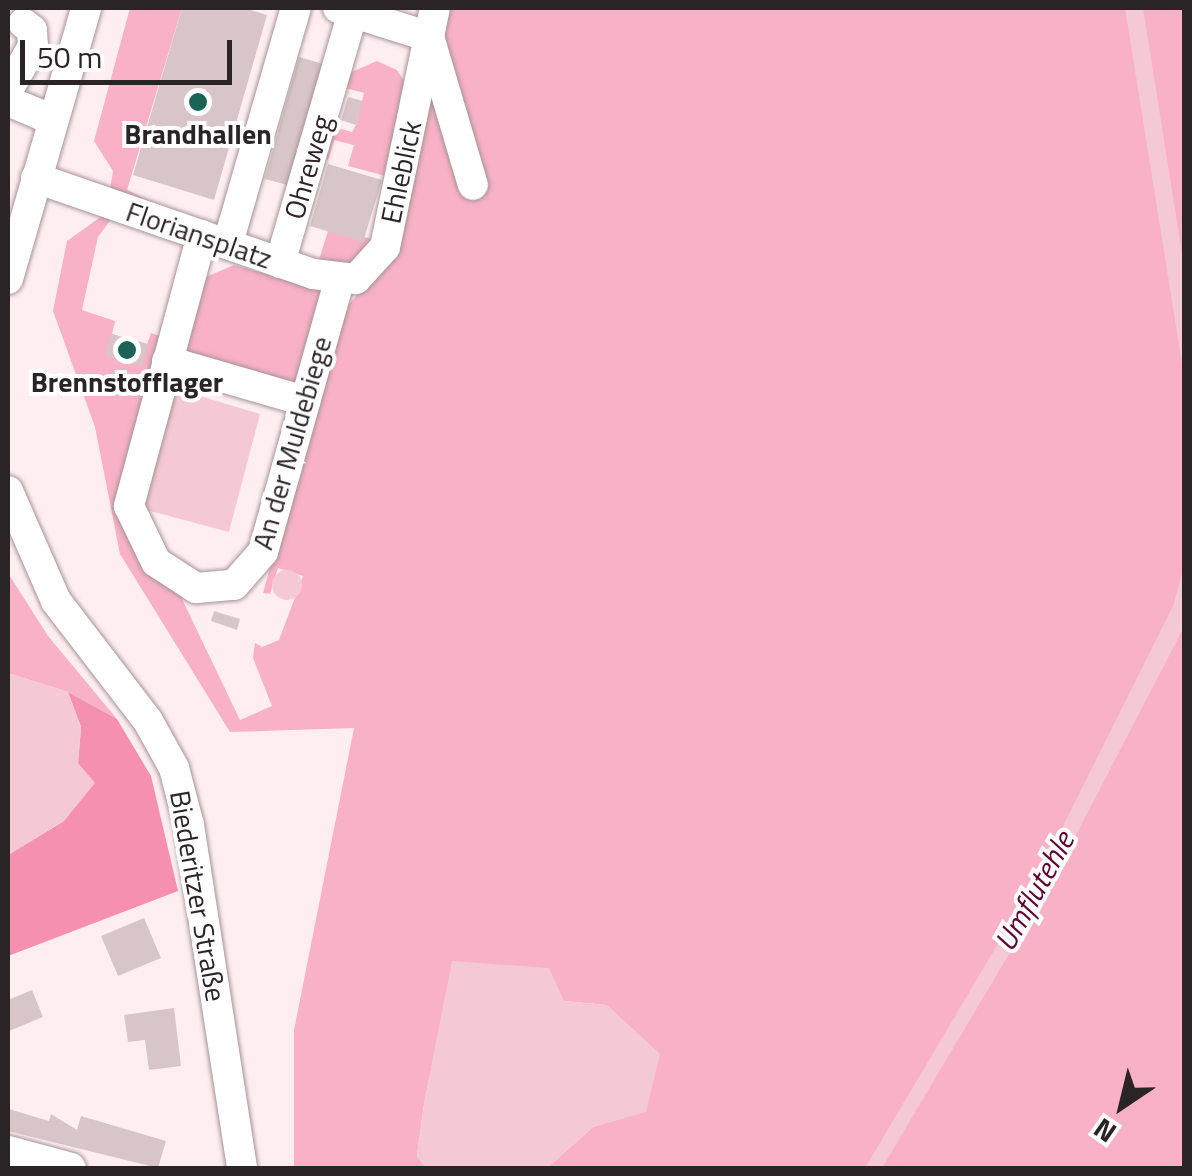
<!DOCTYPE html>
<meta charset="utf-8">
<style>
body{margin:0}
#map{position:relative;width:1192px;height:1176px;overflow:hidden;background:#feeef2;font-family:"Titillium Web",sans-serif}
div>[style]{position:absolute}
[style*='--x']{left:calc(var(--x)*1px);top:calc(var(--y)*1px);width:calc(var(--w)*1px);rotate:calc(var(--a)*1deg)}
.green>*{inset:0;background:#f8b1c6}
.forest>*{inset:0;background:#f590b1}
.water>*{inset:0;background:#f4c9d5}
.round{border-radius:50%}
.building>*{inset:0;background:#d8c5ca}
.roads{filter:drop-shadow(0 0 2px #a59398) drop-shadow(0 0 2px #a59398)}
.minor>*{height:30px;margin:-15px;padding:0 15px;transform-origin:15px;border-radius:15px;background:#fff}
.dots>*{width:28px;height:28px;translate:-50% -50%;box-sizing:border-box;border:5px solid #fff;border-radius:50%}
span{translate:-50% -50%;white-space:nowrap;text-align:center;line-height:1.15;-webkit-text-stroke:8px #fff;paint-order:stroke}
.poi-label{font-size:28px;color:#2b2426;font-weight:700}
.street-label{font-size:28px;color:#2b2426}
.water-label{font-size:30px;color:#5d012e;font-style:italic}
.frame{position:absolute;inset:0;border:10px solid #2b2426;pointer-events:none}
.north{position:absolute;left:1072px;top:1056px;width:100px;height:100px;-webkit-text-stroke:8px #fff;paint-order:stroke;rotate:215deg;font-size:28px;font-weight:700;line-height:40px;text-align:center;color:#2b2426}
.north::after{content:'';display:block;margin:auto;width:35px;height:45px;background:#2b2426;clip-path:polygon(50% 0,100% 100%,50% 72%,0 100%)}
.scale{position:absolute;left:20px;top:40px;width:212px;height:45px;box-sizing:border-box;border:5px solid #2b2426;border-top:0;padding-left:12px;font-size:30px;line-height:35px;white-space:nowrap;color:#2b2426;-webkit-text-stroke:8px #fff;paint-order:stroke}
</style>
<div id="map">
<div class="green">
<div style="clip-path:polygon(130px 8px,182px 8px,127px 190px,154px 203px,110px 190px,113px 171px,94px 141px)"></div>
<div style="clip-path:polygon(445px 8px,1184px 8px,1184px 1168px,547px 1168px,593px 1127px,646px 1111px,607px 1005px,564px 1001px,453px 961px,424px 1104px,417px 1156px,426px 1168px,294px 1168px,294px 1030px,354px 728px,230px 732px,120px 554px,95px 427px,53px 311px,67px 241px,102px 216px,112px 218px,98px 237px,82px 310px,115px 321px,112px 334px,147px 344px,151px 333px,165px 338px,125px 480px,240px 720px,272px 706px,253px 658px,255px 643px,262px 647px,279px 640px,303px 576px,278px 568px,270px 594px,263px 593px,340px 314px,394px 255px)"></div>
<div style="clip-path:polygon(377px 61px,397px 70px,408px 87px,386px 176px,348px 166px,354px 145px,334px 140px,328px 160px,321px 158px,330px 126px,352px 132px,356px 125px,364px 93px,341px 87px,347px 74px)"></div>
<div style="clip-path:polygon(328px 231px,369px 238px,372px 241px,354px 267px,319px 260px)"></div>
<div style="clip-path:polygon(234px 265px,322px 290px,299px 386px,179px 354px,206px 277px)"></div>
<div style="clip-path:polygon(8px 573px,48px 636px,117px 719px,68px 692px,8px 673px)"></div>
</div>
<div class="forest">
<div style="clip-path:polygon(68px 692px,117px 719px,151px 776px,178px 891px,8px 956px,8px 855px,64px 821px,78px 763px,81px 727px)"></div>
</div>
<div class="water">
<div style="clip-path:polygon(1125px 8px,1143px 8px,1184px 266px,1184px 376px)"></div>
<div style="clip-path:polygon(176px 389px,260px 414px,229px 532px,143px 509px)"></div>
<div style="clip-path:polygon(1184px 523px,1184px 627px,1050px 885px,882px 1168px,865px 1168px,1037px 878px,1173px 606px,1184px 566px)"></div>
<div class="round" style="left:272px;top:570px;width:30px;height:30px"></div>
<div style="clip-path:polygon(8px 673px,68px 692px,81px 727px,78px 763px,95px 783px,64px 821px,8px 855px)"></div>
<div style="clip-path:polygon(452px 961px,549px 968px,564px 1001px,607px 1005px,660px 1054px,646px 1112px,593px 1127px,547px 1168px,426px 1168px,417px 1156px,424px 1104px)"></div>
</div>
<div class="building">
<div style="clip-path:polygon(182px 8px,244px 8px,267px 15px,214px 200px,133px 175px)"></div>
<div style="clip-path:polygon(299px 57px,330px 66px,295px 187px,265px 179px)"></div>
<div style="clip-path:polygon(348px 97px,363px 101px,356px 125px,341px 120px)"></div>
<div style="clip-path:polygon(328px 164px,382px 180px,363px 242px,310px 226px)"></div>
<div style="clip-path:polygon(111px 334px,148px 344px,142px 366px,105px 356px)"></div>
<div style="clip-path:polygon(214px 611px,240px 619px,237px 630px,211px 621px)"></div>
<div style="clip-path:polygon(144px 918px,161px 958px,118px 976px,101px 936px)"></div>
<div style="clip-path:polygon(32px 990px,43px 1017px,9px 1031px,8px 1000px)"></div>
<div style="clip-path:polygon(174px 1008px,181px 1066px,149px 1070px,145px 1040px,128px 1042px,124px 1015px)"></div>
<div style="clip-path:polygon(9px 1109px,49px 1121px,51px 1114px,77px 1130px,81px 1116px,166px 1141px,158px 1168px,8px 1131px)"></div>
</div>
<div class="roads">
<div class="minor">
<div style="--x:338;--y:8;--w:96;--a:17.5"></div>
<div style="--x:430;--y:40;--w:151;--a:73.5"></div>
<div style="--x:8;--y:90;--w:51;--a:-60.4"></div>
<div style="--x:33;--y:46;--w:16;--a:-94"></div>
<div style="--x:32;--y:30;--w:11;--a:-142"></div>
<div style="--x:8;--y:101;--w:49;--a:22.9"></div>
<div style="--x:36;--y:178;--w:293;--a:19.1"></div>
<div style="--x:313;--y:274;--w:43;--a:6.6"></div>
<div style="--x:356;--y:279;--w:43;--a:-47.8"></div>
<div style="--x:385;--y:247;--w:244;--a:-78.2"></div>
<div style="--x:202;--y:235;--w:281;--a:105.1"></div>
<div style="--x:129;--y:506;--w:62;--a:64.3"></div>
<div style="--x:156;--y:562;--w:48;--a:33"></div>
<div style="--x:196;--y:588;--w:38;--a:-5"></div>
<div style="--x:234;--y:585;--w:44;--a:-48.7"></div>
<div style="--x:263;--y:552;--w:281;--a:-74.3"></div>
<div style="--x:228;--y:243;--w:245;--a:-73.9"></div>
<div style="--x:280;--y:263;--w:261;--a:-73.8"></div>
<div style="--x:8;--y:279;--w:282;--a:-73.9"></div>
<div style="--x:167;--y:361;--w:144;--a:16.2"></div>
<div style="--x:8;--y:491;--w:120;--a:66.4"></div>
<div style="--x:56;--y:601;--w:151;--a:52.5"></div>
<div style="--x:148;--y:721;--w:54;--a:61"></div>
<div style="--x:174;--y:768;--w:59;--a:75.3"></div>
<div style="--x:189;--y:825;--w:347;--a:81.2"></div>
<div style="--x:8;--y:1151;--w:65;--a:15.1"></div>
</div>
</div>
<div class="dots">
<div style="left:198px;top:102px;background:#1b6357"></div>
<div style="left:127px;top:350px;background:#1b6357"></div>
</div>
<div class="poi-label">
<span style="left:198px;top:134px">Brandhallen</span>
<span style="left:127px;top:382px">Brennstofflager</span>
</div>
<div class="street-label">
<span style="left:308px;top:167px;rotate:-74deg">Ohreweg</span>
<span style="left:401px;top:172px;rotate:-78deg">Ehleblick</span>
<span style="left:199px;top:235px;rotate:19deg">Floriansplatz</span>
<span style="left:292px;top:443px;rotate:-74deg">An der Muldebiege</span>
<span style="left:198px;top:896px;rotate:80deg">Biederitzer Straße</span>
</div>
<div class="water-label">
<span style="left:1034px;top:891px;rotate:-61deg">Umflutehle</span>
</div>
<div class="frame"></div>
<div class="north">N</div>
<div class="scale">50 m</div>
</div>
